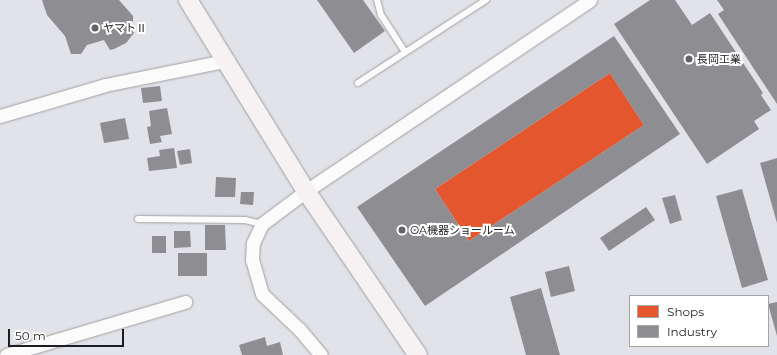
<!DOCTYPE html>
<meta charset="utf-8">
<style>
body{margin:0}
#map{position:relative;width:777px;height:355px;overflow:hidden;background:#e2e3e8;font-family:Montserrat,"Noto Sans JP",sans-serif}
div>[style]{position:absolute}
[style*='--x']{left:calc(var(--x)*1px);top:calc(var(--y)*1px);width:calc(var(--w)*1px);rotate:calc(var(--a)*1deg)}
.shops>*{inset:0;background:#e4572e}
.industry>*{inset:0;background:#8d8d92}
.roads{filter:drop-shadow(0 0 1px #9fa0a4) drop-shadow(0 0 1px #9fa0a4)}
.lane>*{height:6px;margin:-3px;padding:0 3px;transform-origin:3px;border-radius:3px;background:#fbfbfc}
.street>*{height:13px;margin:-6.5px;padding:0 6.5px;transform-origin:6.5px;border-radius:6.5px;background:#fbfbfc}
.secondary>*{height:18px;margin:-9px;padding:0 9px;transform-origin:9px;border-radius:9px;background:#f6f2f4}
.dots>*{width:11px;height:11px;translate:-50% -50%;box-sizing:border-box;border:2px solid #fff;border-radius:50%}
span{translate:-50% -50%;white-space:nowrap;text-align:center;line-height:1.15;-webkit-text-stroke:4px #fff;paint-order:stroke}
.poi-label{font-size:11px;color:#1d1e21}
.left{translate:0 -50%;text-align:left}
.legend{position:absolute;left:629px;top:295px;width:140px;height:52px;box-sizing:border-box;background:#fff;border:1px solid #a5a5a6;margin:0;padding:5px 7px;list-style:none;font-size:12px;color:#1d1e21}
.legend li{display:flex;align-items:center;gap:8px;height:20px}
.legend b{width:20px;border:1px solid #a5a5a6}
.scale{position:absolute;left:8px;top:329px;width:116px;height:18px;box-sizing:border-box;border:2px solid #1d1e21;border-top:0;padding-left:5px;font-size:12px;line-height:14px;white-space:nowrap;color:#1d1e21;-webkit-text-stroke:3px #fff;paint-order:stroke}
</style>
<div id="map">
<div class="shops">
<div style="clip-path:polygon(610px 73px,644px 125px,469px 241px,435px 189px)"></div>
</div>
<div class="industry">
<div style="clip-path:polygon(42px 0,119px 0,133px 16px,133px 21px,129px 26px,134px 33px,126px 43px,114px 49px,110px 50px,104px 40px,87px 45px,81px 54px,71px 54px,65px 36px,47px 15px)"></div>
<div style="clip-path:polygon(317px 0,363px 0,385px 31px,354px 53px)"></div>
<div style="clip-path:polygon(650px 0,675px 0,692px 25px,710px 13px,763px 93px,761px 95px,771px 110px,754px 121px,759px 129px,707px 164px,614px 24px)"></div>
<div style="clip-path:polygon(717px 0,777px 0,777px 104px,718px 14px,724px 10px)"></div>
<div style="clip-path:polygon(evenodd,614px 36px,680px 134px,425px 306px,357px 207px,614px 36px,610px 73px,644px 125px,469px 241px,435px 189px,610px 73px)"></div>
<div style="clip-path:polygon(160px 86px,162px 101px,143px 103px,141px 88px)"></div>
<div style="clip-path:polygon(167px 108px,172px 134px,160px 136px,162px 142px,150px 144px,147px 127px,151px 126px,149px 111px)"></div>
<div style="clip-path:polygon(125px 118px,129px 139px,104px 143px,100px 123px)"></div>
<div style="clip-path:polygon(174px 148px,177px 168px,149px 171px,147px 158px,160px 156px,159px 150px)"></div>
<div style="clip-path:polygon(190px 149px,192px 163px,180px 165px,177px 151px)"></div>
<div style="clip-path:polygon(777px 158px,777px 223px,760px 163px)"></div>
<div style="clip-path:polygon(216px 177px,236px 178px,235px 197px,215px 197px)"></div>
<div style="clip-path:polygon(742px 189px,768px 280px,742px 288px,716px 196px)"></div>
<div style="clip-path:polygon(241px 192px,254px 192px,253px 205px,240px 204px)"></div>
<div style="clip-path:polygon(675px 195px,682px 220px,670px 224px,662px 198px)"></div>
<div style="clip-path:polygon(646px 207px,655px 220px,609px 251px,600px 238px)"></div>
<div style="clip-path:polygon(205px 225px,225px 225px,226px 250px,205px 250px)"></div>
<div style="clip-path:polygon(174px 231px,190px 231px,191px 247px,174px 248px)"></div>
<div style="clip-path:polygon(152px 236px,166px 236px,166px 253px,152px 253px)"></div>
<div style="clip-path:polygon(178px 253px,207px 253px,207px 276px,178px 276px)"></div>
<div style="clip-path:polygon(569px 266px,575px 291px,551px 297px,545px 272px)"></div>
<div style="clip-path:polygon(541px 288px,560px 355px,526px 355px,510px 297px)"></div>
<div style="clip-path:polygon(777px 302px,777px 336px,768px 304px)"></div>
<div style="clip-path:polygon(265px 337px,267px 346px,280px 342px,283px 355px,242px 355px,239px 345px)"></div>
</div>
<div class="roads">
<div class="lane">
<div style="--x:377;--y:0;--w:16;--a:75"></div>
<div style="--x:381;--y:15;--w:44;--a:57"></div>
<div style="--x:358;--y:83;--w:153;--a:-33"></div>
<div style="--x:138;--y:219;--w:107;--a:0.5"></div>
<div style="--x:245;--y:220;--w:17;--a:13"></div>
</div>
<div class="street">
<div style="--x:0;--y:116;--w:109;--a:-16.4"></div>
<div style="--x:105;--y:85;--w:121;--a:-11.4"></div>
<div style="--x:6;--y:355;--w:187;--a:-16.5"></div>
<div style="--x:321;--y:355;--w:33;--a:-130"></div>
<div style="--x:300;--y:330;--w:52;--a:-136.5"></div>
<div style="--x:262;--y:294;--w:35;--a:-106"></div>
<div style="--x:252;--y:260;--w:17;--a:-87"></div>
<div style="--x:253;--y:243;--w:21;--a:-65"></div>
<div style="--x:262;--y:224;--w:55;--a:-36.9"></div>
<div style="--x:306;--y:191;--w:342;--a:-33.9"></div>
</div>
<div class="secondary">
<div style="--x:188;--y:0;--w:225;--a:58.3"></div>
<div style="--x:306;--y:191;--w:199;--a:55.7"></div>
</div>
</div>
<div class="dots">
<div style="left:95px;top:28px;background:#626367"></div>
<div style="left:689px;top:59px;background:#626367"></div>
<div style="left:402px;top:230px;background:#626367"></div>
</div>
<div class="poi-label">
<span class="left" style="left:103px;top:28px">ヤマトⅡ</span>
<span class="left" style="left:697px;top:59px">長岡工業</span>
<span class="left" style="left:410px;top:230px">OA機器ショールーム</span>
</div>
<ul class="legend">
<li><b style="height:11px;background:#e4572e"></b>Shops</li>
<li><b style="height:11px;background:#8d8d92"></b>Industry</li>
</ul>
<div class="scale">50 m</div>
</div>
